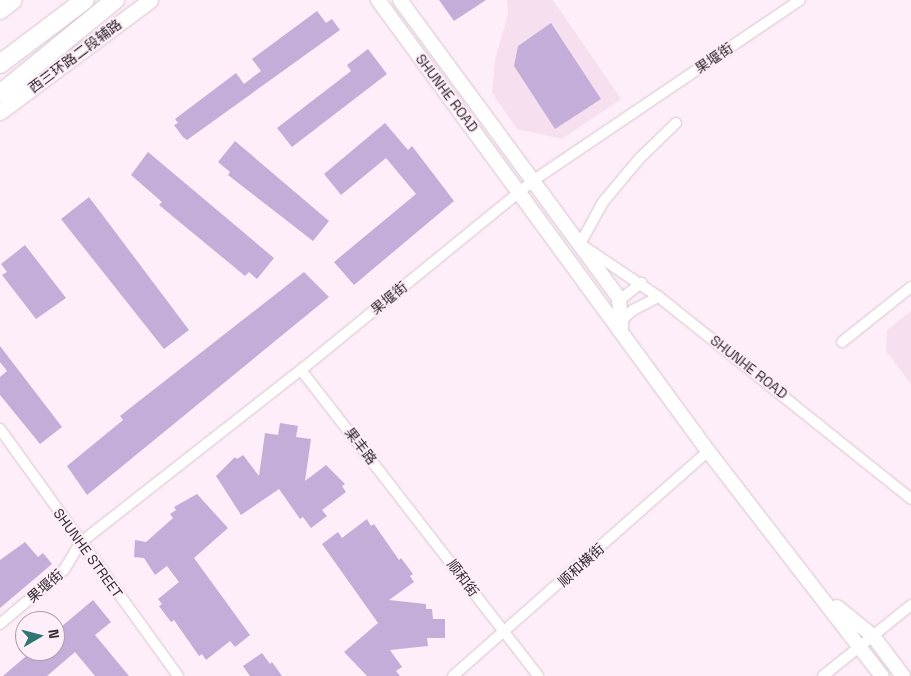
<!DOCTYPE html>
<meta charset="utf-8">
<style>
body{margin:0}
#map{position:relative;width:911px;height:676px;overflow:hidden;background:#feeef9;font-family:"Space Grotesk","Noto Sans SC",sans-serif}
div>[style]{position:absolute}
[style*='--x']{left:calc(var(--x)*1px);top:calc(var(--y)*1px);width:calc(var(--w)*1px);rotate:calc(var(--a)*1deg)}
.built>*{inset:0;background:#f6dfee}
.building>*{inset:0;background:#c4add8}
.roads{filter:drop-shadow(0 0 1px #d5c5cf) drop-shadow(0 0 1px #d5c5cf)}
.minor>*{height:10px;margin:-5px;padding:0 5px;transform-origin:5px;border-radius:5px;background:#fff}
.tertiary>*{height:14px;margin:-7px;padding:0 7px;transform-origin:7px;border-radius:7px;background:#fff}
.secondary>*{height:15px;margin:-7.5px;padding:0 7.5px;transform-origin:7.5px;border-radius:7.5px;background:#fff}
.trunk>*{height:18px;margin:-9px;padding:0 9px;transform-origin:9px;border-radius:9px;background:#fff}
span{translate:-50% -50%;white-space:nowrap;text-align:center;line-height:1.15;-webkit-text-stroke:4px #feeef9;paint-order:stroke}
.street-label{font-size:14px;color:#2f292d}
.north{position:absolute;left:15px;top:611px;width:50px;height:50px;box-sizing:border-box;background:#feeef9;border:1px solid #ab9fa7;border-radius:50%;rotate:82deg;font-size:14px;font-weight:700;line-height:20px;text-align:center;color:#2f292d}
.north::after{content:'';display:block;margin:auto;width:18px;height:22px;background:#2d7673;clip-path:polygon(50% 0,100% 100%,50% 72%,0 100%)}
</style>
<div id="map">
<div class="built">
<div style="clip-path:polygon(507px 0,553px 0,621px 99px,562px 139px,517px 129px,492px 93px,495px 60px,508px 14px)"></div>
<div style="clip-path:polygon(911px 311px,911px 384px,886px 351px,887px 330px)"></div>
</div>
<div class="building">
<div style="clip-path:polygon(439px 0,486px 0,454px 21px)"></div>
<div style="clip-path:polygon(317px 11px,326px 23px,332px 19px,340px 30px,187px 140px,183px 137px,174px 125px,178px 123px,175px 119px,236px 73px,244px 84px,261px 71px,252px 59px)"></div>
<div style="clip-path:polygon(551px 23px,601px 99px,555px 129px,514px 66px,518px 46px)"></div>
<div style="clip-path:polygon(368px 49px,387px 74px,292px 147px,277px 128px,351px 71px,347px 65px)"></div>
<div style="clip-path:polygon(385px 123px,408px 150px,412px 146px,454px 201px,354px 285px,334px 262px,416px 194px,386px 158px,341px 195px,324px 174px)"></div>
<div style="clip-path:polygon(235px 141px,329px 221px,313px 241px,228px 175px,230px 172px,218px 162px)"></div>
<div style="clip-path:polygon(148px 152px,274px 258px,257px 279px,249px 272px,245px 276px,159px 205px,162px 202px,131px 175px)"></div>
<div style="clip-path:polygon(89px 197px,189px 330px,164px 349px,61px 219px)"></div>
<div style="clip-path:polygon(25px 245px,66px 298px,36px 319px,2px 275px,7px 272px,1px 264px)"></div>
<div style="clip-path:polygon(304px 272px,329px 297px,87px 495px,67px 466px,123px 420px,120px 416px)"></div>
<div style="clip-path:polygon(0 346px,62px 427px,40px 444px,0 395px,0 377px,7px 371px,0 362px)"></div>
<div style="clip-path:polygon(280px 423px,298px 426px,296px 437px,311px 439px,305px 481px,326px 465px,345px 484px,342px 486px,346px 492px,322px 510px,327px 516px,311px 528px,303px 517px,300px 519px,279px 489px,241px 515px,216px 476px,235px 457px,237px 459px,243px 455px,259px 476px,265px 433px,278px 435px)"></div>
<div style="clip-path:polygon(197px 494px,228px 528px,194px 558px,250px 635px,235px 647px,230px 641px,206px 660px,202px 654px,199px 656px,174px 620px,171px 622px,159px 606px,162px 604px,158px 599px,179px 582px,167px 566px,155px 575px,144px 558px,134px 557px,135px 540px,146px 542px,173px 518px,170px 514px,176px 510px,174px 507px)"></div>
<div style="clip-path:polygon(367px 519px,371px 526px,374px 524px,399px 560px,401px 558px,413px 574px,410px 576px,414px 582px,389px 600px,426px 604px,426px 609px,432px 609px,433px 619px,445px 619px,445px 638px,427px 638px,428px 646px,390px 650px,402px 667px,396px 671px,400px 676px,367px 676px,344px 652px,378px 623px,322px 544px,338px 532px,342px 538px)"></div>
<div style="clip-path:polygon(25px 542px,38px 557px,43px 553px,52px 564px,0 608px,0 560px)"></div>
<div style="clip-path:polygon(93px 600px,111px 622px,95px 635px,129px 676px,95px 676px,75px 652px,47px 676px,3px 676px,32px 651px,55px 651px,55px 632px)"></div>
<div style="clip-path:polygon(262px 653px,270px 664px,272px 662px,282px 676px,250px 676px,243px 666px)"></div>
</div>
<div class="roads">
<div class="minor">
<div style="--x:676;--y:123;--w:52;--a:135.8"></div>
<div style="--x:639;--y:159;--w:56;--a:129.9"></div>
<div style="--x:603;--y:202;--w:48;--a:118.7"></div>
<div style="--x:580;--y:244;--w:95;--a:33.9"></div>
<div style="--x:659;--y:297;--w:323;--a:38.7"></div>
<div style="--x:617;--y:302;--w:31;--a:-38"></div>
<div style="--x:622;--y:325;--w:7;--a:-74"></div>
<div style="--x:624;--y:318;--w:12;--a:-42"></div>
<div style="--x:633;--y:310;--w:29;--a:-27"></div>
<div style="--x:842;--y:342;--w:88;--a:-38.6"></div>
<div style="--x:301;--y:370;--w:387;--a:52.2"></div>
<div style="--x:0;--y:429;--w:304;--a:54.2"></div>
<div style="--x:0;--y:624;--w:84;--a:-40.2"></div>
<div style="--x:64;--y:570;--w:31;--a:-59"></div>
<div style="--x:80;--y:543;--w:281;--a:-38.1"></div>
<div style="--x:301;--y:370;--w:301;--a:-39.2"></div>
<div style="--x:534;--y:180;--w:321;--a:-34.1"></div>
<div style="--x:453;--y:676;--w:340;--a:-41.4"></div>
<div style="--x:823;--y:676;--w:113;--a:-38.9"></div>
</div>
<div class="tertiary">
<div style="--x:378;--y:0;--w:559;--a:53.81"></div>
<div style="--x:708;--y:451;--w:284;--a:52.3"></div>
<div style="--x:400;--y:0;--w:370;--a:53.7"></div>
<div style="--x:619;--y:298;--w:30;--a:86"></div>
<div style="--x:837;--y:607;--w:46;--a:38.9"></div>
<div style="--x:873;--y:636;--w:50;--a:53.1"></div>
</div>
<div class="secondary">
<div style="--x:0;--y:112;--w:187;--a:-36.7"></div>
</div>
<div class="trunk">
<div style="--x:0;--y:10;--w:16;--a:-38"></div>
<div style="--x:0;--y:64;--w:106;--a:-37"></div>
<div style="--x:0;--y:94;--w:149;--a:-39.3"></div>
</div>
</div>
<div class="street-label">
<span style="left:75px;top:56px;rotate:-37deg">西三环路二段辅路</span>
<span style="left:714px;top:58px;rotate:-34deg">果堰街</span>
<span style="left:447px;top:93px;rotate:53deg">SHUNHE ROAD</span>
<span style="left:389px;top:298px;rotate:-39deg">果堰街</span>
<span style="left:749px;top:367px;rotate:38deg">SHUNHE ROAD</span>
<span style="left:361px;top:446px;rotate:52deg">果丰路</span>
<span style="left:88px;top:553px;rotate:54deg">SHUNHE STREET</span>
<span style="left:581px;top:565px;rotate:-42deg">顺和横街</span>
<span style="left:463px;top:578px;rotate:53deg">顺和街</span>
<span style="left:45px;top:586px;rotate:-41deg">果堰街</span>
</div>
<div class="north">N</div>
</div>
